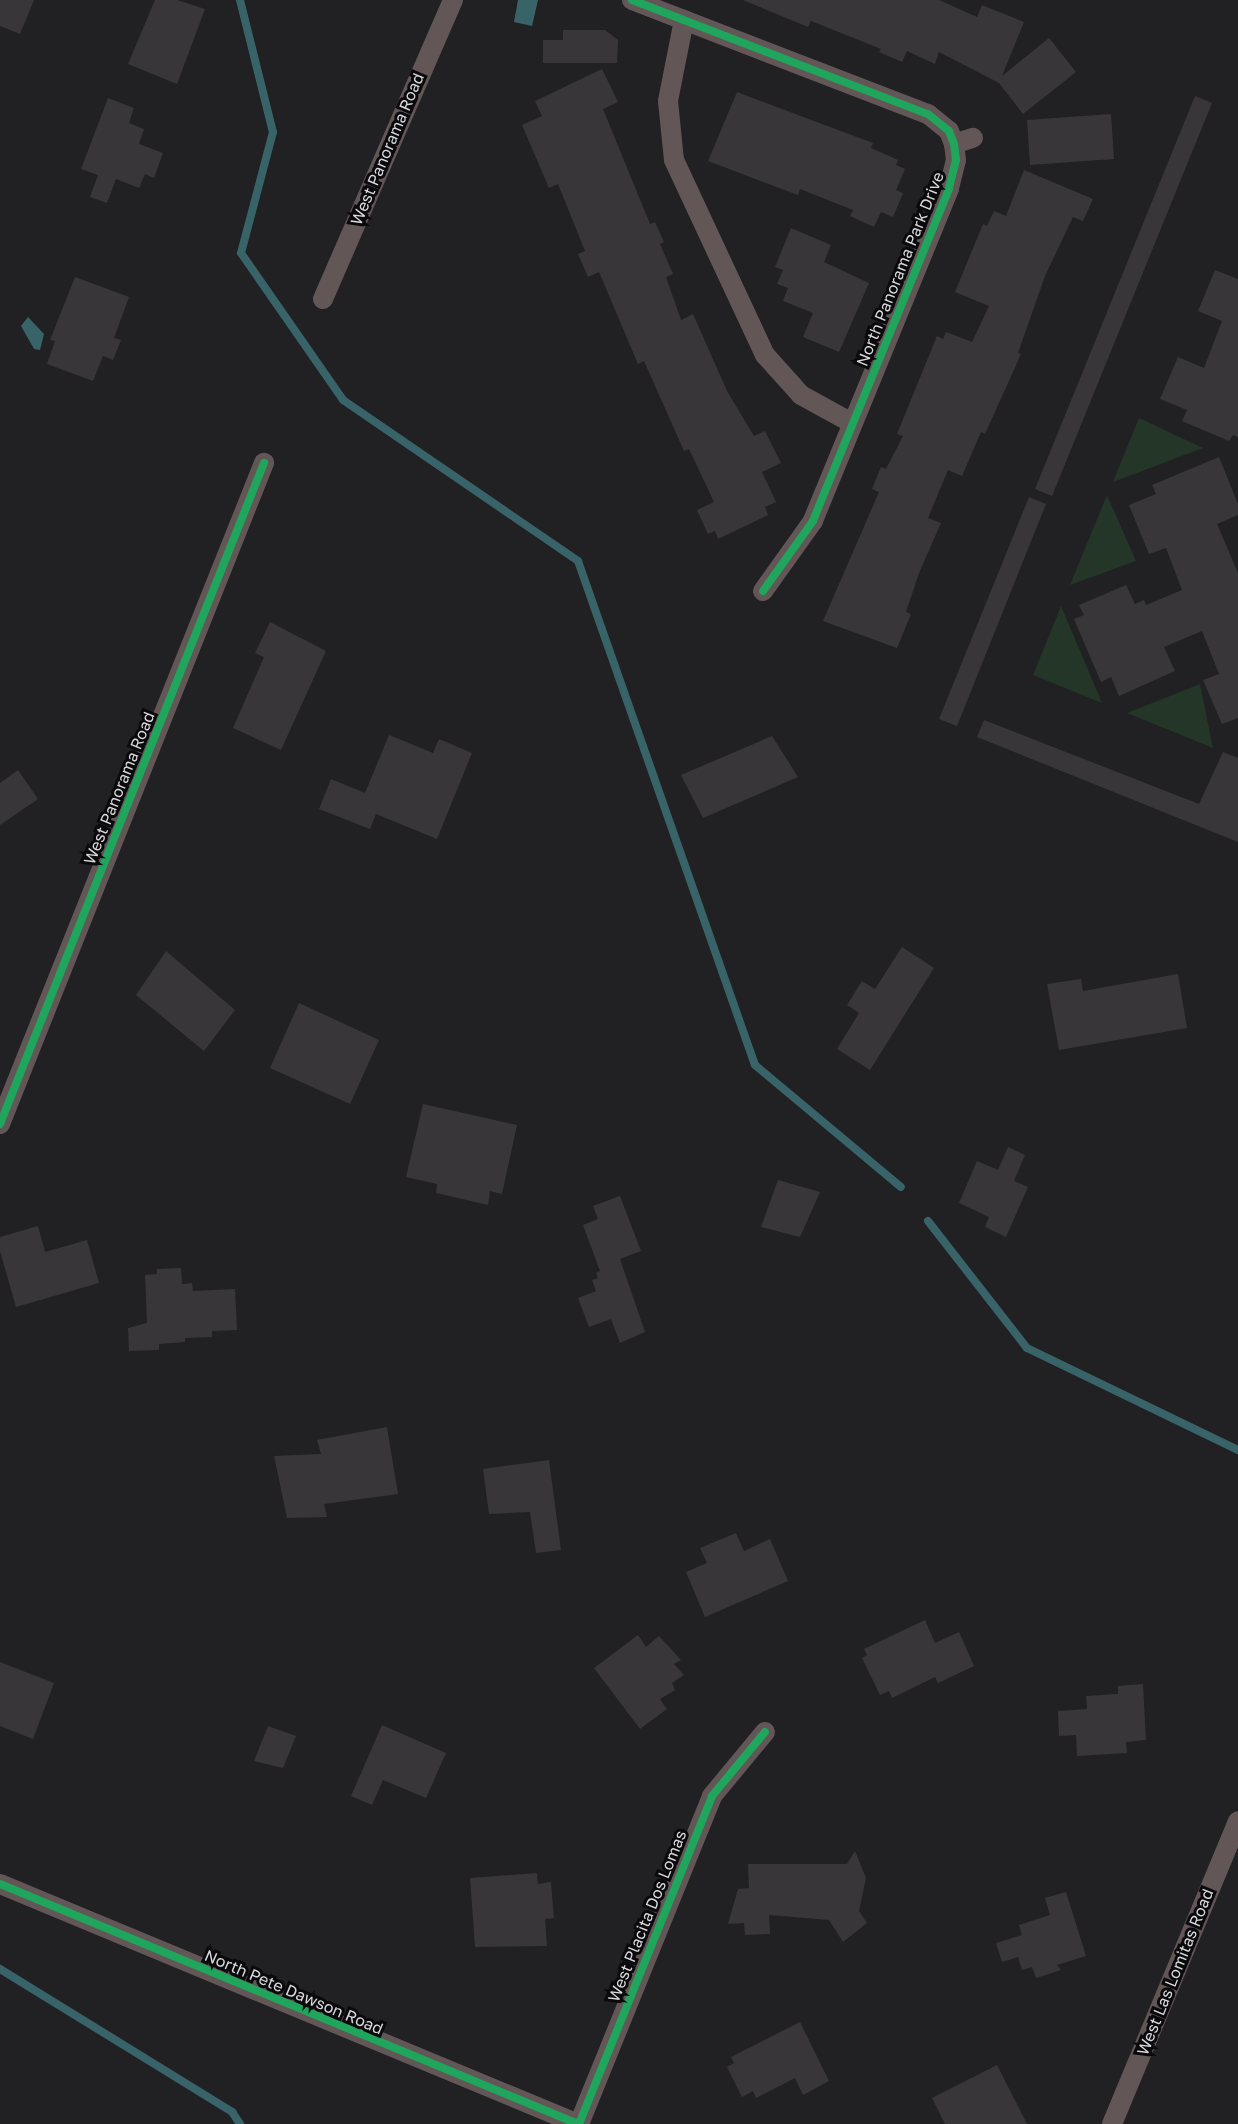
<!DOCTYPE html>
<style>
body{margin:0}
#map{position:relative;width:1238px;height:2124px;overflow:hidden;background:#212023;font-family:"Golos Text",sans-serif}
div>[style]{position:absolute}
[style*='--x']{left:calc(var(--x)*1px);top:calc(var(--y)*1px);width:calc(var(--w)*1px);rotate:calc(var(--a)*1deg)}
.green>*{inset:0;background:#243627}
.water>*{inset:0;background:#386368}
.stream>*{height:8px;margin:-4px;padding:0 4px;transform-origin:4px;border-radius:4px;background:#386368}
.building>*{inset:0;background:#383639}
.street>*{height:20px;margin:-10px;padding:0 10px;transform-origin:10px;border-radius:10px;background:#625656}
.cycleway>*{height:8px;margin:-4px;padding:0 4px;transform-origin:4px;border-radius:4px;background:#20a55d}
span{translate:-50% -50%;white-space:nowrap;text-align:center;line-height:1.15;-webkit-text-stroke:6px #0a090c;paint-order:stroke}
.street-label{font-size:16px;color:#d9d8db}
</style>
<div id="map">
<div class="green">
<div style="clip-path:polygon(1139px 418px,1203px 448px,1113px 482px)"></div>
<div style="clip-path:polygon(1107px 495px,1136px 561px,1070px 585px)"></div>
<div style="clip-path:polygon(1061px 606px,1102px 703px,1033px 675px)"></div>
<div style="clip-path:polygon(1200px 684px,1213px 748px,1127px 713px)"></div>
</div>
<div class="water">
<div style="clip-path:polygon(518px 0,538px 0,532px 26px,514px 22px)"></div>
<div style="clip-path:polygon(28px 317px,44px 334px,40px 350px,34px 349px,21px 326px)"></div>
</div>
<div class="stream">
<div style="--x:240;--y:0;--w:136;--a:76"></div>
<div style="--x:273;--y:132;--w:125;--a:104.8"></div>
<div style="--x:241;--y:253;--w:179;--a:55.2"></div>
<div style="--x:343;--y:400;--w:285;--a:34.4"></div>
<div style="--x:578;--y:561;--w:534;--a:70.65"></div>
<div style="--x:755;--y:1065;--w:190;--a:39.9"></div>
<div style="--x:928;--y:1221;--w:161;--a:52.1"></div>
<div style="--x:1027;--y:1348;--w:234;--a:25.8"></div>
<div style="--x:0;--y:1969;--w:273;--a:31.6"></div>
<div style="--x:232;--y:2112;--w:14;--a:56"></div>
</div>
<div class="building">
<div style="clip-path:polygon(0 0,34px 0,20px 34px,0 26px)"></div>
<div style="clip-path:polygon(155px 0,177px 0,205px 9px,177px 84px,128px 64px)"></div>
<div style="clip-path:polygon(743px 0,939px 0,977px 17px,982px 5px,1024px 22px,1002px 76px,1049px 38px,1076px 72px,1023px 114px,999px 83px,939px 52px,935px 64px,907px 51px,902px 62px,879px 52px,881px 49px,811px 21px,808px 27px)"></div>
<div style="clip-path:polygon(563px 30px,605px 30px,618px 40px,617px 63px,543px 63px,543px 40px,563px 40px)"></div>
<div style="clip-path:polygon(602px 69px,618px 102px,603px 109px,650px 224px,655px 222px,664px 242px,660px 244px,673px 274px,666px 277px,681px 320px,693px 314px,727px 391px,754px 436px,765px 431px,781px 463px,762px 472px,776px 502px,765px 507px,768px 515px,718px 539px,715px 531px,708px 534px,697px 510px,714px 502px,689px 449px,684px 451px,644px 361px,638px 364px,599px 272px,588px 277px,578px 254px,585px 251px,558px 184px,549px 188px,522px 125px,542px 116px,535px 101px)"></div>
<div style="clip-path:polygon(737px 92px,873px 143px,871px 148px,898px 160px,896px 165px,905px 169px,896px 190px,903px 193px,893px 217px,881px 212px,874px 227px,850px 216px,853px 210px,800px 189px,798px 195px,708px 161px)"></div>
<div style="clip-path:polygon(1195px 96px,1212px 103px,1052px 496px,1035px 489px)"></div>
<div style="clip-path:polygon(108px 98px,134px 108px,129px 123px,144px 129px,139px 144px,163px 153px,154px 178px,145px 174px,139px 188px,116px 179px,107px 203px,90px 197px,98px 175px,81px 169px)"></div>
<div style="clip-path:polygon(1111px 114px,1114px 159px,1030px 165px,1027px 120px)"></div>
<div style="clip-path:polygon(1024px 170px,1093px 199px,1083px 221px,1073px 217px,1045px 276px,1018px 353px,1021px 354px,985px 434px,981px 432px,962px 476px,948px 470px,928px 518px,941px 523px,919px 573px,906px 612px,911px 614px,897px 648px,823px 621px,879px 492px,872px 489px,881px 467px,886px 469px,903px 436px,897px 434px,937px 336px,943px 339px,946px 332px,972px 342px,989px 306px,955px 292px,983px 224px,987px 226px,994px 211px,1006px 216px)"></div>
<div style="clip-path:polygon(791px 228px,831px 245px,824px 262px,869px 283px,839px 352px,803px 337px,813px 313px,783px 301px,788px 288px,777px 284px,783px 270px,775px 267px)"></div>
<div style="clip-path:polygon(1215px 270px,1238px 279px,1238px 437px,1233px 435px,1229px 441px,1182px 421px,1187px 410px,1160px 399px,1178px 357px,1204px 368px,1222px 321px,1198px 311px)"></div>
<div style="clip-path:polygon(75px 277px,129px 297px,114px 338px,121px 340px,113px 360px,103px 356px,93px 381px,47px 364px,55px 341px,50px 340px)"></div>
<div style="clip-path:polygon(1219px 457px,1238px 504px,1238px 515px,1217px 524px,1238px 573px,1238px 718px,1222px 724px,1203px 680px,1219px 674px,1202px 631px,1164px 647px,1175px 671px,1119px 696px,1111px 677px,1101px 682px,1074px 619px,1084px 615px,1079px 605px,1126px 585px,1135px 604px,1144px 600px,1146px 605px,1182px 590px,1166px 548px,1149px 554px,1129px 505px,1156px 494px,1152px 485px)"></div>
<div style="clip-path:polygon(1029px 497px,1046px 504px,957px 726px,939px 719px)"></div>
<div style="clip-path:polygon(270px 622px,326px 651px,281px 750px,233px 728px,264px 657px,255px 653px)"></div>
<div style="clip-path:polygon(984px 720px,1199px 804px,1223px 752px,1238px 758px,1238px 842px,977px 737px)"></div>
<div style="clip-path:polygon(389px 735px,433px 753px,439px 739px,472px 753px,437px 839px,376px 814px,370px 829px,319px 809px,331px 779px,365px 793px)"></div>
<div style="clip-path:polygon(772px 736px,798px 777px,703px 818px,681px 775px)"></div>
<div style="clip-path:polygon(18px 770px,38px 799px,0 825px,0 783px)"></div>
<div style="clip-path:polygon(902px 947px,934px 968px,870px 1070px,837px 1049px,859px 1013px,847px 1005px,862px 981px,875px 989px)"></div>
<div style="clip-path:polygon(166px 951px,235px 1010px,204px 1051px,136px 995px)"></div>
<div style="clip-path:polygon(1178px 974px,1187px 1028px,1059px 1050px,1047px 984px,1081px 979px,1083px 991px)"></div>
<div style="clip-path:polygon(299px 1003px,379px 1040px,350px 1104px,270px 1068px)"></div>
<div style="clip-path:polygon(423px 1104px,517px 1125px,502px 1194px,490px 1191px,488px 1205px,436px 1193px,437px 1184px,406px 1177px)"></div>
<div style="clip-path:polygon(1008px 1147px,1025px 1155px,1014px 1181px,1028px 1187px,1006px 1237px,985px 1227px,989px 1217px,959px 1203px,977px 1161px,998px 1170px)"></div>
<div style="clip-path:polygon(778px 1180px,820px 1192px,800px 1237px,761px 1227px)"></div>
<div style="clip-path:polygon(620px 1196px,641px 1251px,620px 1259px,645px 1332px,620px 1343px,611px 1319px,589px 1327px,578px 1298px,596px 1291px,592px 1280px,598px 1278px,596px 1273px,600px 1271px,583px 1225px,598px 1219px,593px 1206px)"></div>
<div style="clip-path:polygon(38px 1226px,45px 1252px,87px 1240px,99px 1283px,16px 1307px,0 1251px,0 1237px)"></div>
<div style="clip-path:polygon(181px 1268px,182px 1284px,192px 1283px,193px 1291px,235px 1289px,237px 1330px,212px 1331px,212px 1337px,185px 1338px,185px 1342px,159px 1344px,159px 1350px,129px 1351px,128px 1328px,147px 1323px,145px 1275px,157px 1274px,157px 1269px)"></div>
<div style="clip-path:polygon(387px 1427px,398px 1494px,324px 1504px,327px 1517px,287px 1518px,274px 1456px,321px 1454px,317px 1440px)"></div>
<div style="clip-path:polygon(549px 1460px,561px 1550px,536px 1553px,530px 1512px,489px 1514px,483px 1469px)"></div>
<div style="clip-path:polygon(736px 1533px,744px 1551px,770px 1539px,788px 1581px,705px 1617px,686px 1572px,707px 1563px,700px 1548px)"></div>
<div style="clip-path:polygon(925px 1620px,935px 1643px,959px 1632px,974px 1666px,938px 1683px,935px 1677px,892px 1698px,889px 1691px,880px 1695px,862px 1658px,867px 1655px,864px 1649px)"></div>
<div style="clip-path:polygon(638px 1635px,646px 1647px,659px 1636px,681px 1660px,674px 1664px,684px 1675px,672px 1683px,675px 1690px,660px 1699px,667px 1709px,640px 1729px,594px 1668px)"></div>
<div style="clip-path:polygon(0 1662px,54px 1683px,33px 1739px,0 1726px)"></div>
<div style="clip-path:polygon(1143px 1684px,1146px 1740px,1126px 1742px,1127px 1753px,1077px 1756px,1076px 1735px,1059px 1736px,1058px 1711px,1087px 1709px,1086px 1696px,1118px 1694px,1118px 1686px)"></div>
<div style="clip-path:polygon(382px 1725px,446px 1753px,426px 1798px,383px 1780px,372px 1805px,351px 1796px)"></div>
<div style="clip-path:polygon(268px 1726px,296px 1736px,283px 1768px,254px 1761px)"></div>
<div style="clip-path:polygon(855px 1851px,866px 1878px,859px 1911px,867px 1923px,843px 1942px,829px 1920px,769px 1915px,770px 1934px,745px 1935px,744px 1923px,728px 1924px,738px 1889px,749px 1888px,748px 1864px,847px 1864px)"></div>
<div style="clip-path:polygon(537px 1873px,538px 1884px,551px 1882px,554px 1918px,545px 1919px,547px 1946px,475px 1947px,470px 1878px)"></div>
<div style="clip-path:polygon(1066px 1892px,1086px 1956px,1057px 1965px,1061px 1970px,1036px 1978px,1032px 1967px,1022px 1970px,1018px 1957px,1002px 1962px,996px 1943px,1022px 1935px,1019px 1925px,1050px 1915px,1045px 1898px)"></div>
<div style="clip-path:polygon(800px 2022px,829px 2081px,803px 2095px,795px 2078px,756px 2098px,753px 2091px,742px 2097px,727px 2067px,734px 2063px,731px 2057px)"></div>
<div style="clip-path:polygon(997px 2065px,1027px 2124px,945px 2124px,932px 2098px)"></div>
</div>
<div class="street">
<div style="--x:632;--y:0;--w:317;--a:21.1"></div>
<div style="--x:928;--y:114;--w:27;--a:39"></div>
<div style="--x:949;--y:131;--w:14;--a:69"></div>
<div style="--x:954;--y:144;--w:16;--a:83"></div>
<div style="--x:956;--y:160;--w:30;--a:104"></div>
<div style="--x:949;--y:189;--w:359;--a:112.3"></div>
<div style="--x:813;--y:521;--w:86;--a:125.5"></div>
<div style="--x:684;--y:20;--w:83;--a:101.2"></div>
<div style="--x:668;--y:101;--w:59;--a:84.2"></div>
<div style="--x:674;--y:160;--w:215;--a:65"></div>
<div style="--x:765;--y:355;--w:54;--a:48"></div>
<div style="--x:801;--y:395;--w:58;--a:28.8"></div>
<div style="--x:954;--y:144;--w:20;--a:-18"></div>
<div style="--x:323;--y:299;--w:326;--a:-66.5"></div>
<div style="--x:0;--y:1124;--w:712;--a:-68.23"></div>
<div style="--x:0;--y:1884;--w:626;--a:22.55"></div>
<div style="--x:579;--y:2124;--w:354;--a:-67.9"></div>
<div style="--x:712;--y:1796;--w:83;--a:-50.4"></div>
<div style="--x:1112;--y:2124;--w:328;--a:-67.4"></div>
</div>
<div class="cycleway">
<div style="--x:632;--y:0;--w:317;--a:21.1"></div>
<div style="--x:928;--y:114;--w:27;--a:39"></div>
<div style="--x:949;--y:131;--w:14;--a:69"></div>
<div style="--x:954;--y:144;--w:16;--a:83"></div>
<div style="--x:956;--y:160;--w:30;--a:104"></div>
<div style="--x:949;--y:189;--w:359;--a:112.3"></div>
<div style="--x:813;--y:521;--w:86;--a:125.5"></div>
<div style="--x:0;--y:1124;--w:712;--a:-68.23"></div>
<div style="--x:0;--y:1884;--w:626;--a:22.55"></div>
<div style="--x:579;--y:2124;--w:354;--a:-67.9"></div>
<div style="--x:712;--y:1796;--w:83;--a:-50.4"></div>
</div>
<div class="street-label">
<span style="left:387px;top:149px;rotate:-67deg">West Panorama Road</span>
<span style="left:900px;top:269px;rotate:-68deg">North Panorama Park Drive</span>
<span style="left:119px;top:788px;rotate:-68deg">West Panorama Road</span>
<span style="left:647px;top:1916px;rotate:-68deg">West Placita Dos Lomas</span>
<span style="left:1175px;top:1972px;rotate:-68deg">West Las Lomitas Road</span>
<span style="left:294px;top:1992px;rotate:23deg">North Pete Dawson Road</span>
</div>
</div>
